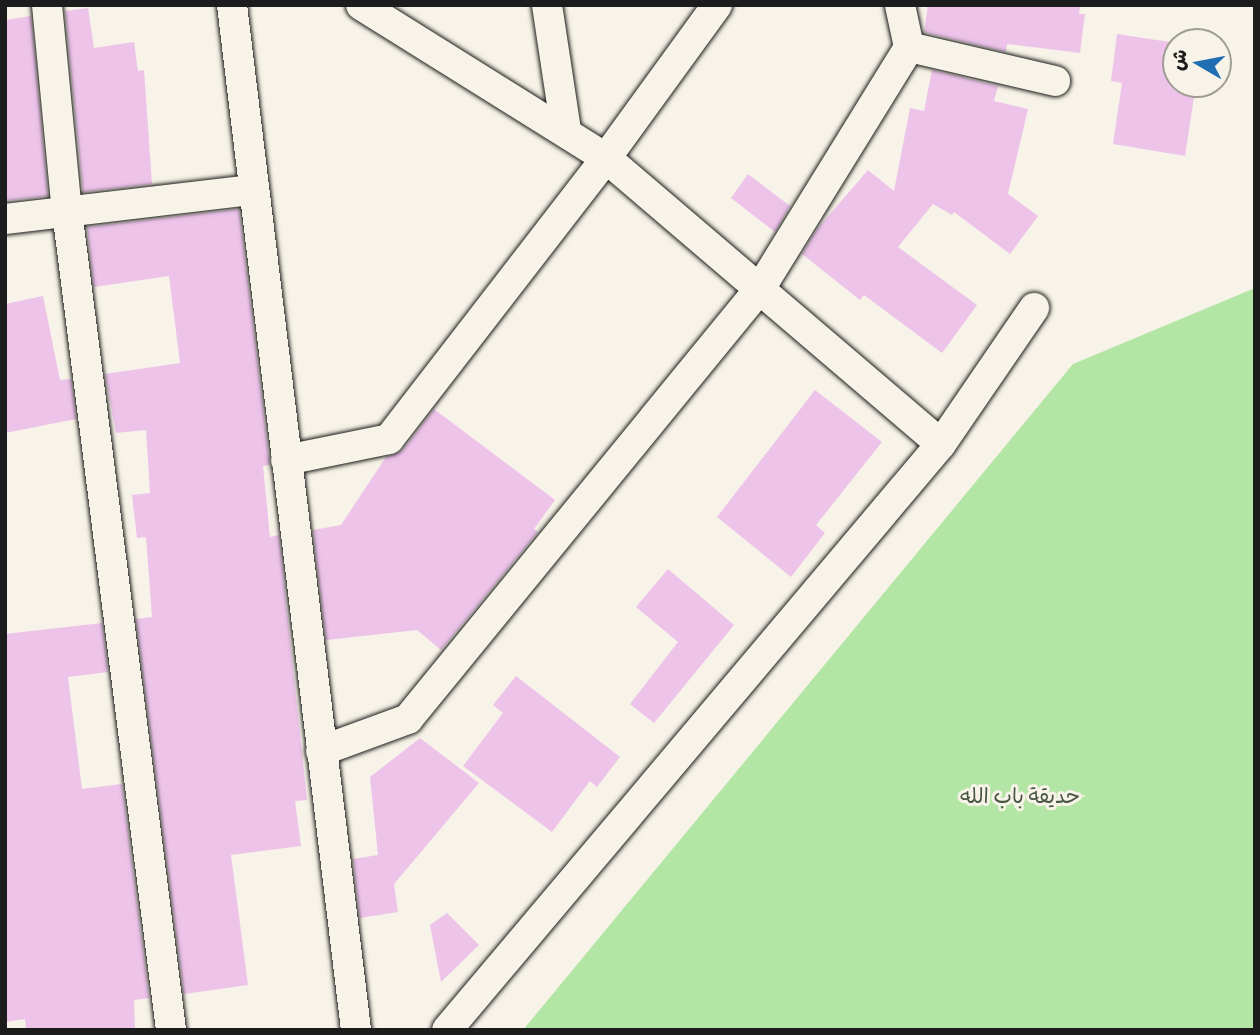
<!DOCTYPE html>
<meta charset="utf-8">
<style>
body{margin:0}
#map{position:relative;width:1260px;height:1035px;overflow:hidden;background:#f7f3e8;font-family:"Patrick Hand","Playpen Sans Arabic",sans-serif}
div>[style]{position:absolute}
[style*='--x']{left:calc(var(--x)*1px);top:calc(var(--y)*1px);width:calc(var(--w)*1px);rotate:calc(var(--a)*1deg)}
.green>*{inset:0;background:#b3e5a5}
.building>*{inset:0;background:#edc3ea}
.roads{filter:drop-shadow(0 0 2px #1c1c1c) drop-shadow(0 0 2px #1c1c1c)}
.street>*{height:30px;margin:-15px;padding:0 15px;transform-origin:15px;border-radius:15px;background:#f7f3e8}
span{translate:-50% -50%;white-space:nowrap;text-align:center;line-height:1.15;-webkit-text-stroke:6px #f7f3e8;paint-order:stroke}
.park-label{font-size:21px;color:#495845}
.frame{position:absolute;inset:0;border:7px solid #1c1c1c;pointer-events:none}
.north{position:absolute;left:1162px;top:28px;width:70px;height:70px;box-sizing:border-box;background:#f7f3e8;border:2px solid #9f9d96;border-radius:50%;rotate:280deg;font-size:19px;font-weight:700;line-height:28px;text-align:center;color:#1c1c1c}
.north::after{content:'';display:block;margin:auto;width:24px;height:32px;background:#1f6fb2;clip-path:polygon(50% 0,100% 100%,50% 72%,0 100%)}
</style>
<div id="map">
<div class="green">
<div style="clip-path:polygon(1255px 288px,1255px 1030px,523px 1030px,1073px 364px)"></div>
</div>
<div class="building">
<div style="clip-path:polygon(928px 5px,1080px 5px,1079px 14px,1085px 14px,1080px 53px,1007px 44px,1006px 52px,924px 32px)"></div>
<div style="clip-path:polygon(88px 8px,94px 48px,134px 42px,138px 71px,144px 70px,152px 184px,83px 192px,65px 11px)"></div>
<div style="clip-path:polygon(31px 16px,48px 196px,5px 201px,5px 20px)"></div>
<div style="clip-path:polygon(1117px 34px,1176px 43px,1176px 84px,1196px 84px,1185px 156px,1113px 144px,1122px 83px,1111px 81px)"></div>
<div style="clip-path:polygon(932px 70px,998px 86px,994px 101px,1028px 109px,1008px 194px,1038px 216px,1010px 254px,954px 212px,952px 215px,933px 204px,898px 247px,977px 305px,942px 353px,864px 295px,860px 300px,802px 254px,818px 228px,868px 170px,894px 191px,910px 108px,924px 111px)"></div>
<div style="clip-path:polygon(748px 174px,790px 206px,775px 232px,731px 198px)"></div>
<div style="clip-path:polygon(239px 209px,269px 458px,269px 465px,263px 466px,270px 537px,279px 535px,307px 800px,295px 801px,301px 846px,231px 855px,248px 985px,184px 994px,136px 619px,152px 617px,146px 537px,137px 538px,132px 495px,150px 493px,146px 430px,116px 433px,105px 374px,180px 363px,169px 276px,94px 287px,87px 227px)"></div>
<div style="clip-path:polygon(43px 296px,60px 380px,71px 379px,76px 419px,5px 433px,5px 304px)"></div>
<div style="clip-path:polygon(815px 390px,882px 442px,816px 525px,825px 533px,791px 577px,717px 517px)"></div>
<div style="clip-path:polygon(434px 409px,555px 500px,534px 529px,538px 532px,441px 650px,417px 630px,326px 640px,313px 530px,341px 525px,386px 457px,403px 450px)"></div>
<div style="clip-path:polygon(668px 569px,734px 625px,654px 723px,630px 704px,678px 642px,636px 607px)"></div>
<div style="clip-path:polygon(102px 623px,108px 672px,68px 677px,82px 789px,122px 784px,149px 998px,134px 1000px,135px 1030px,26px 1030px,25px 1019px,5px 1022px,5px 634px)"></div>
<div style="clip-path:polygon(516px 676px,620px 757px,597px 787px,590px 781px,552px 832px,463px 766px,503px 713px,493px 705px)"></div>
<div style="clip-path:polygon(420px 738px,479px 783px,394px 884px,398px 912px,360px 918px,353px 859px,378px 855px,370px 777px)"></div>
<div style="clip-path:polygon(447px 913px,479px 945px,441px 982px,430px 925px)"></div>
</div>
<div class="roads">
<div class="street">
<div style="--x:47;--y:5;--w:207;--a:84.5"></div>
<div style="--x:67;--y:211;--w:826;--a:82.76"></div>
<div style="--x:232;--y:5;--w:1032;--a:83.1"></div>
<div style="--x:361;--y:5;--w:289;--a:32"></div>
<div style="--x:606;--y:158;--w:440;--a:40.5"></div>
<div style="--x:547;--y:5;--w:126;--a:81.4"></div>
<div style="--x:900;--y:5;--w:43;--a:77.9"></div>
<div style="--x:909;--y:47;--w:150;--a:13.1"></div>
<div style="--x:5;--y:219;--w:249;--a:-6.7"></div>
<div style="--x:286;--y:460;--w:105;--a:-11.5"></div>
<div style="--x:389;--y:439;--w:355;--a:-52.3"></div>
<div style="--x:606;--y:158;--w:189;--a:-54"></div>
<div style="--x:321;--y:751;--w:93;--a:-20.2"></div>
<div style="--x:408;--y:719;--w:558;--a:-50.75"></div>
<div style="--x:761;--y:287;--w:282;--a:-58.3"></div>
<div style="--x:447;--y:1030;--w:766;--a:-49.87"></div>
<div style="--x:941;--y:444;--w:165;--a:-55.6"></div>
</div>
</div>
<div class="park-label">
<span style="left:1020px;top:796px">حديقة باب الله</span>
</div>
<div class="frame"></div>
<div class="north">ش</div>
</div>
